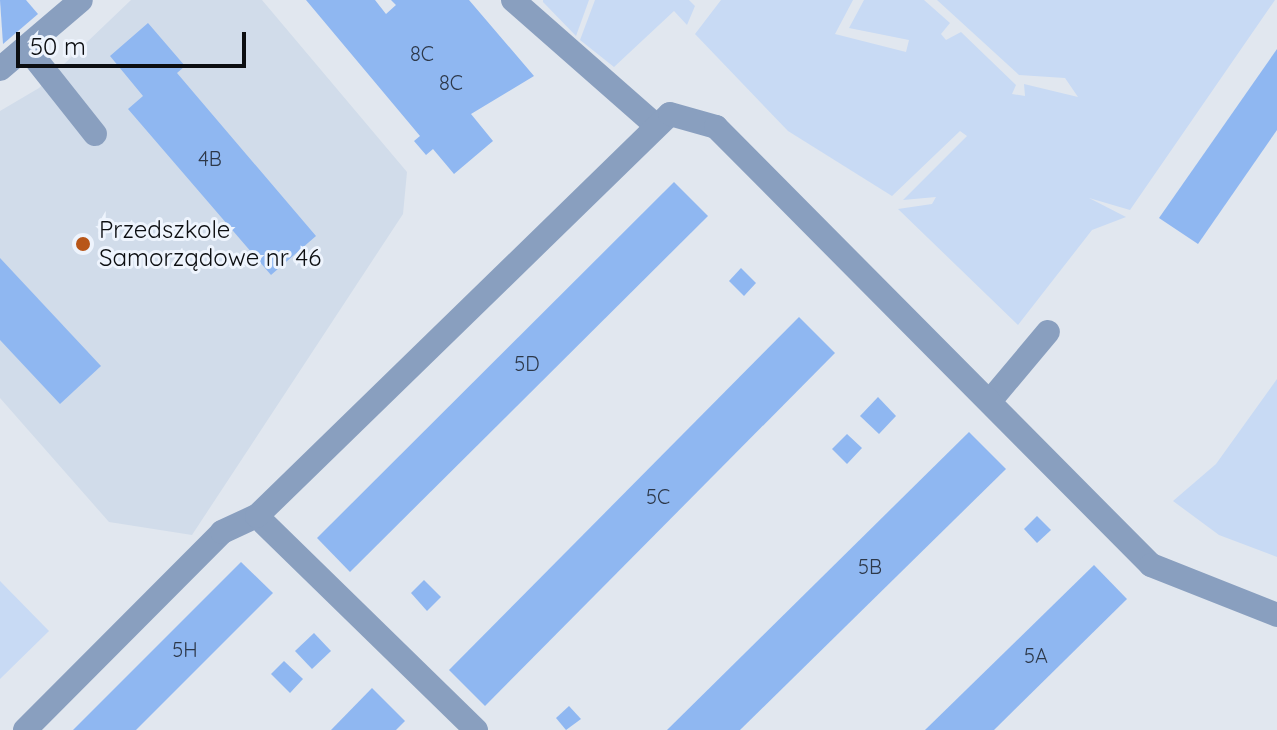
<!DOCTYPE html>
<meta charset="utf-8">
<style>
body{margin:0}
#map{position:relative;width:1277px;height:730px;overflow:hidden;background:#e1e7ef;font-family:Quicksand,sans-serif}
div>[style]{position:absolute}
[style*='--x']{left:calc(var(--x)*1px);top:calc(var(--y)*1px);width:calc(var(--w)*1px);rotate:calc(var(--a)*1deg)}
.built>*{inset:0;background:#d1dcea}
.green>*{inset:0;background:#c8daf4}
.building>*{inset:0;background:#8fb7f1}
.minor>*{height:24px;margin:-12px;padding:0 12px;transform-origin:12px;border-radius:12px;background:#899fbf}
.dots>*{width:22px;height:22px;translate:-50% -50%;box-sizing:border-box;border:4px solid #eef4fd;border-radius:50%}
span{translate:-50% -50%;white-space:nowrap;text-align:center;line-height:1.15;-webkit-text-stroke:6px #eef4fd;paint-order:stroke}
.number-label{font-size:20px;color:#2d3849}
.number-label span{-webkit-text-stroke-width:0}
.poi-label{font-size:24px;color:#0c0e11}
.left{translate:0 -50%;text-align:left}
.scale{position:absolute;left:16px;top:32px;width:230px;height:36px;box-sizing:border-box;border:4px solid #0c0e11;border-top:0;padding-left:10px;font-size:24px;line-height:28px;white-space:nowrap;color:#0c0e11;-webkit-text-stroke:6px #eef4fd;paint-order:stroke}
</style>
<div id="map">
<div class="built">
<div style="clip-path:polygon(131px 0,262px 0,407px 172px,403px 214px,192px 535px,109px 522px,0 398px,0 111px,39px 88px)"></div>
</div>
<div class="green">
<div style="clip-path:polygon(543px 0,589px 0,576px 36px,543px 2px)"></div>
<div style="clip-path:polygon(595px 0,689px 0,695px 6px,687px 25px,674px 11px,614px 67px,580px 40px)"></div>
<div style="clip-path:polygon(721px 0,853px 0,835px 34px,906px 52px,909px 40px,849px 28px,864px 0,924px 0,950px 23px,941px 34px,946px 40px,961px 32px,1016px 85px,1012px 94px,1025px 96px,1024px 84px,1078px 97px,1065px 78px,1019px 75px,937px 0,1275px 0,1130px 210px,1089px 198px,1126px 217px,1092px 230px,1018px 325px,898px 209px,932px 204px,936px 197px,903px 200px,967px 136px,960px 131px,892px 196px,788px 131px,695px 34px)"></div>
<div style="clip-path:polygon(1277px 379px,1277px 557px,1219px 535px,1173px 501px,1216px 464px)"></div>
<div style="clip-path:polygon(0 581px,49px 631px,0 679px)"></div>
</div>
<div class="building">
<div style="clip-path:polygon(0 0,26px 0,38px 14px,3px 44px)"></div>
<div style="clip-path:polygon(306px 0,375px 0,386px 14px,396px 5px,391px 0,469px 0,534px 76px,471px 114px,493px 141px,454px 174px,433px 149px,426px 155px,414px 141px,420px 136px)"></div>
<div style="clip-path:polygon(148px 23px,185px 66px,177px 73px,316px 236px,271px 275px,128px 109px,143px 96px,110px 56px)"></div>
<div style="clip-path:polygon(1277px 49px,1277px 130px,1198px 244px,1159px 218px)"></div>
<div style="clip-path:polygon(674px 182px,708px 216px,350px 572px,317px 538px)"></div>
<div style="clip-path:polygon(0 258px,101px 366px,60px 404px,0 340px)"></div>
<div style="clip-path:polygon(741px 268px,756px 283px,744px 296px,729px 281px)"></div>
<div style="clip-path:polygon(799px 317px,835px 353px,485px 706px,449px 670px)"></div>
<div style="clip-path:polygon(878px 397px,896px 416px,879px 434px,860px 416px)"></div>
<div style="clip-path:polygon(969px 432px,1006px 469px,740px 730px,667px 730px)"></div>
<div style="clip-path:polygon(847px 434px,862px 448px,847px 464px,832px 449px)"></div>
<div style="clip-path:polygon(1037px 516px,1051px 530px,1037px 543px,1024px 529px)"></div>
<div style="clip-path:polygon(241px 562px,273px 593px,136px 730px,73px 730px)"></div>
<div style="clip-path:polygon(1094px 565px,1127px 599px,994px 730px,925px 730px)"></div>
<div style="clip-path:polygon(424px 580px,441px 597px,427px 611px,411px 593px)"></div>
<div style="clip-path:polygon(314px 633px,331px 651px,312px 669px,295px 651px)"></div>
<div style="clip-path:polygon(284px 661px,303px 679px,290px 693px,271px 674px)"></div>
<div style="clip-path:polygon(372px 688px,405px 721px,396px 730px,331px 730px)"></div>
<div style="clip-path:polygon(569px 706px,581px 719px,566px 730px,556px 718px)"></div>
</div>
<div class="minor">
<div style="--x:513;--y:0;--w:186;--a:41.3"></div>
<div style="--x:26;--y:47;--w:111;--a:51.6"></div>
<div style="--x:0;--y:69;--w:106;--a:-40.4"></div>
<div style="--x:990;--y:401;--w:90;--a:-50"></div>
<div style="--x:25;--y:730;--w:279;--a:-45.1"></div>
<div style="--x:222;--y:532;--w:38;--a:-25"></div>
<div style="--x:476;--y:730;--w:306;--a:-135.7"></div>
<div style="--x:257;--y:516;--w:576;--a:-44.23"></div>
<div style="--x:670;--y:114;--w:48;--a:15.8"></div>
<div style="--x:716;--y:127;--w:617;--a:45.2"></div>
<div style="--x:1151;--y:565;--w:136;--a:21.6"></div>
</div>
<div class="dots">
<div style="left:83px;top:244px;background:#b85618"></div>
</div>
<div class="number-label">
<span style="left:422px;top:53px">8C</span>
<span style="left:451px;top:82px">8C</span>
<span style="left:210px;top:158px">4B</span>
<span style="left:527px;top:363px">5D</span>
<span style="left:658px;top:496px">5C</span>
<span style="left:870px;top:566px">5B</span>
<span style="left:185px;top:649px">5H</span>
<span style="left:1036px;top:655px">5A</span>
</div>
<div class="poi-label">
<span class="left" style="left:99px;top:244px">Przedszkole<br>Samorządowe nr 46</span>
</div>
<div class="scale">50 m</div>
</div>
